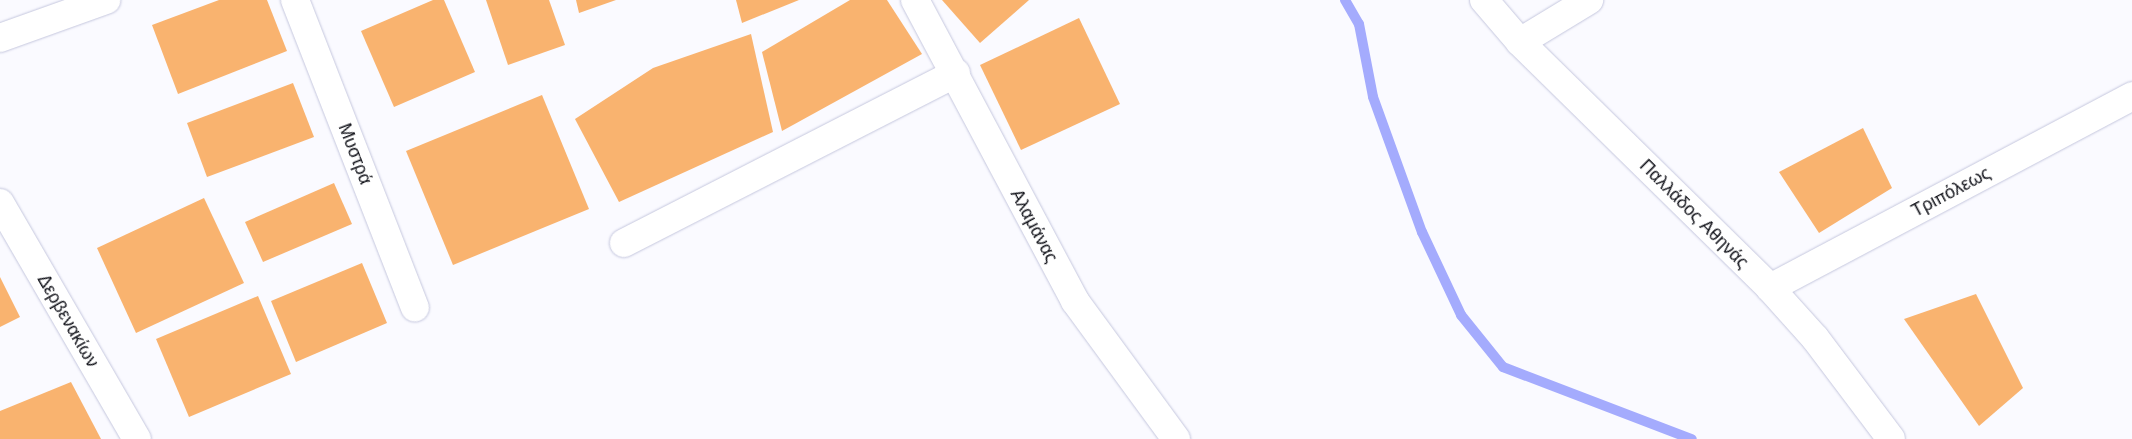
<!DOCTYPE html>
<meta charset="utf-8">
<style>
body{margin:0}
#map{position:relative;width:2132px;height:439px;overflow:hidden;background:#fafaff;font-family:"DM Sans",sans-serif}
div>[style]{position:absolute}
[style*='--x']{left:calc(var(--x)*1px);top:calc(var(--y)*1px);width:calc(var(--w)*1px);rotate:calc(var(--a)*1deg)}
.stream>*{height:10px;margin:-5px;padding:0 5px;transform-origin:5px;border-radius:5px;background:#a4abfd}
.building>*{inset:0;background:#f9b36f}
.roads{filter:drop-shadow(0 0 1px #c5c7de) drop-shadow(0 0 1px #c5c7de)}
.minor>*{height:28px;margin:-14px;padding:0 14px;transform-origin:14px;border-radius:14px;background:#fff}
.tertiary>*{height:28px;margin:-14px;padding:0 14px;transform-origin:14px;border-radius:14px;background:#fff}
span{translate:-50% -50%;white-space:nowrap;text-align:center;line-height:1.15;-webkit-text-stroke:4px #fff;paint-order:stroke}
.street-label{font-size:18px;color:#101118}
</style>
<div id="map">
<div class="stream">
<div style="--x:1345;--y:0;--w:28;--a:60"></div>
<div style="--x:1359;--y:24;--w:74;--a:79.1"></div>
<div style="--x:1373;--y:97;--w:144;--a:70.1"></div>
<div style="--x:1422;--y:232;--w:92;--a:64.8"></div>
<div style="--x:1461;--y:315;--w:67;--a:51.1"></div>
<div style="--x:1503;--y:367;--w:202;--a:20.9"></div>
</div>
<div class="building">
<div style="clip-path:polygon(219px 0,267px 0,287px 51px,178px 94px,152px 25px)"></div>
<div style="clip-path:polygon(433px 0,444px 0,475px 72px,394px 107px,361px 31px)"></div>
<div style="clip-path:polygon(486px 0,549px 0,565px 45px,508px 65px)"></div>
<div style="clip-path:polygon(576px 0,616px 0,579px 13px)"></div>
<div style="clip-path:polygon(736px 0,799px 0,742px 23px)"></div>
<div style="clip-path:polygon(850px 0,887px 0,922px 54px,782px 131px,762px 52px)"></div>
<div style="clip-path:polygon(942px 0,1029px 0,980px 43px)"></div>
<div style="clip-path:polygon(1079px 18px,1120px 104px,1021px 150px,980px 65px)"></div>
<div style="clip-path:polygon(751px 34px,773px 132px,619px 202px,575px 119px,653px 68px)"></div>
<div style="clip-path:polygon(293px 83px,314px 137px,207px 177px,187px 123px)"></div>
<div style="clip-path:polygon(542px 95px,589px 209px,453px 265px,406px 151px)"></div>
<div style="clip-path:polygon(1863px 128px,1892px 188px,1819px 233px,1779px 172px)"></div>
<div style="clip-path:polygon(334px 183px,352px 224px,263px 262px,245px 222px)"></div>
<div style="clip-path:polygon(204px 198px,244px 283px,136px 333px,97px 248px)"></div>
<div style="clip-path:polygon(362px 263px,387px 323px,296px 362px,271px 301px)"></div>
<div style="clip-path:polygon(0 277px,20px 317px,0 327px)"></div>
<div style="clip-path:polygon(1976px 294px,2023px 388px,1979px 426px,1904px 319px)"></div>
<div style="clip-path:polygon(258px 296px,291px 374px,189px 417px,156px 339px)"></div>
<div style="clip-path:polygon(71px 382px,101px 439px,0 439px,0 411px)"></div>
</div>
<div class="roads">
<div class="minor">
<div style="--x:295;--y:0;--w:330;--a:68.7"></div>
<div style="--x:915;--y:0;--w:341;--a:62"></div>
<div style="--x:1075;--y:301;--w:171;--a:53.8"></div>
<div style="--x:0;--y:38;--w:113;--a:-19.7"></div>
<div style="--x:1520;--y:42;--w:81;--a:-31.3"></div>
<div style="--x:0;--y:203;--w:273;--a:59.9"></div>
<div style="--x:624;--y:243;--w:373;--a:-27.1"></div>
<div style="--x:1770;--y:288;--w:410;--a:-27.9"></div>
</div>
<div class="tertiary">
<div style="--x:1484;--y:0;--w:55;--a:49.4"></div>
<div style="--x:1520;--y:42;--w:351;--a:44.5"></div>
<div style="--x:1770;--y:288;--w:67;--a:48"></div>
<div style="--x:1815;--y:338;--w:126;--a:53"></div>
</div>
</div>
<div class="street-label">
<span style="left:355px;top:154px;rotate:69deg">Μυστρά</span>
<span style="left:1951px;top:192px;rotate:-28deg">Τριπόλεως</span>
<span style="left:1694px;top:214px;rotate:45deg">Παλλάδος Αθηνάς</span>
<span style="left:1034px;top:226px;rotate:62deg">Αλαμάνας</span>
<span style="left:68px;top:321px;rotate:60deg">Δερβενακίων</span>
</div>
</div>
